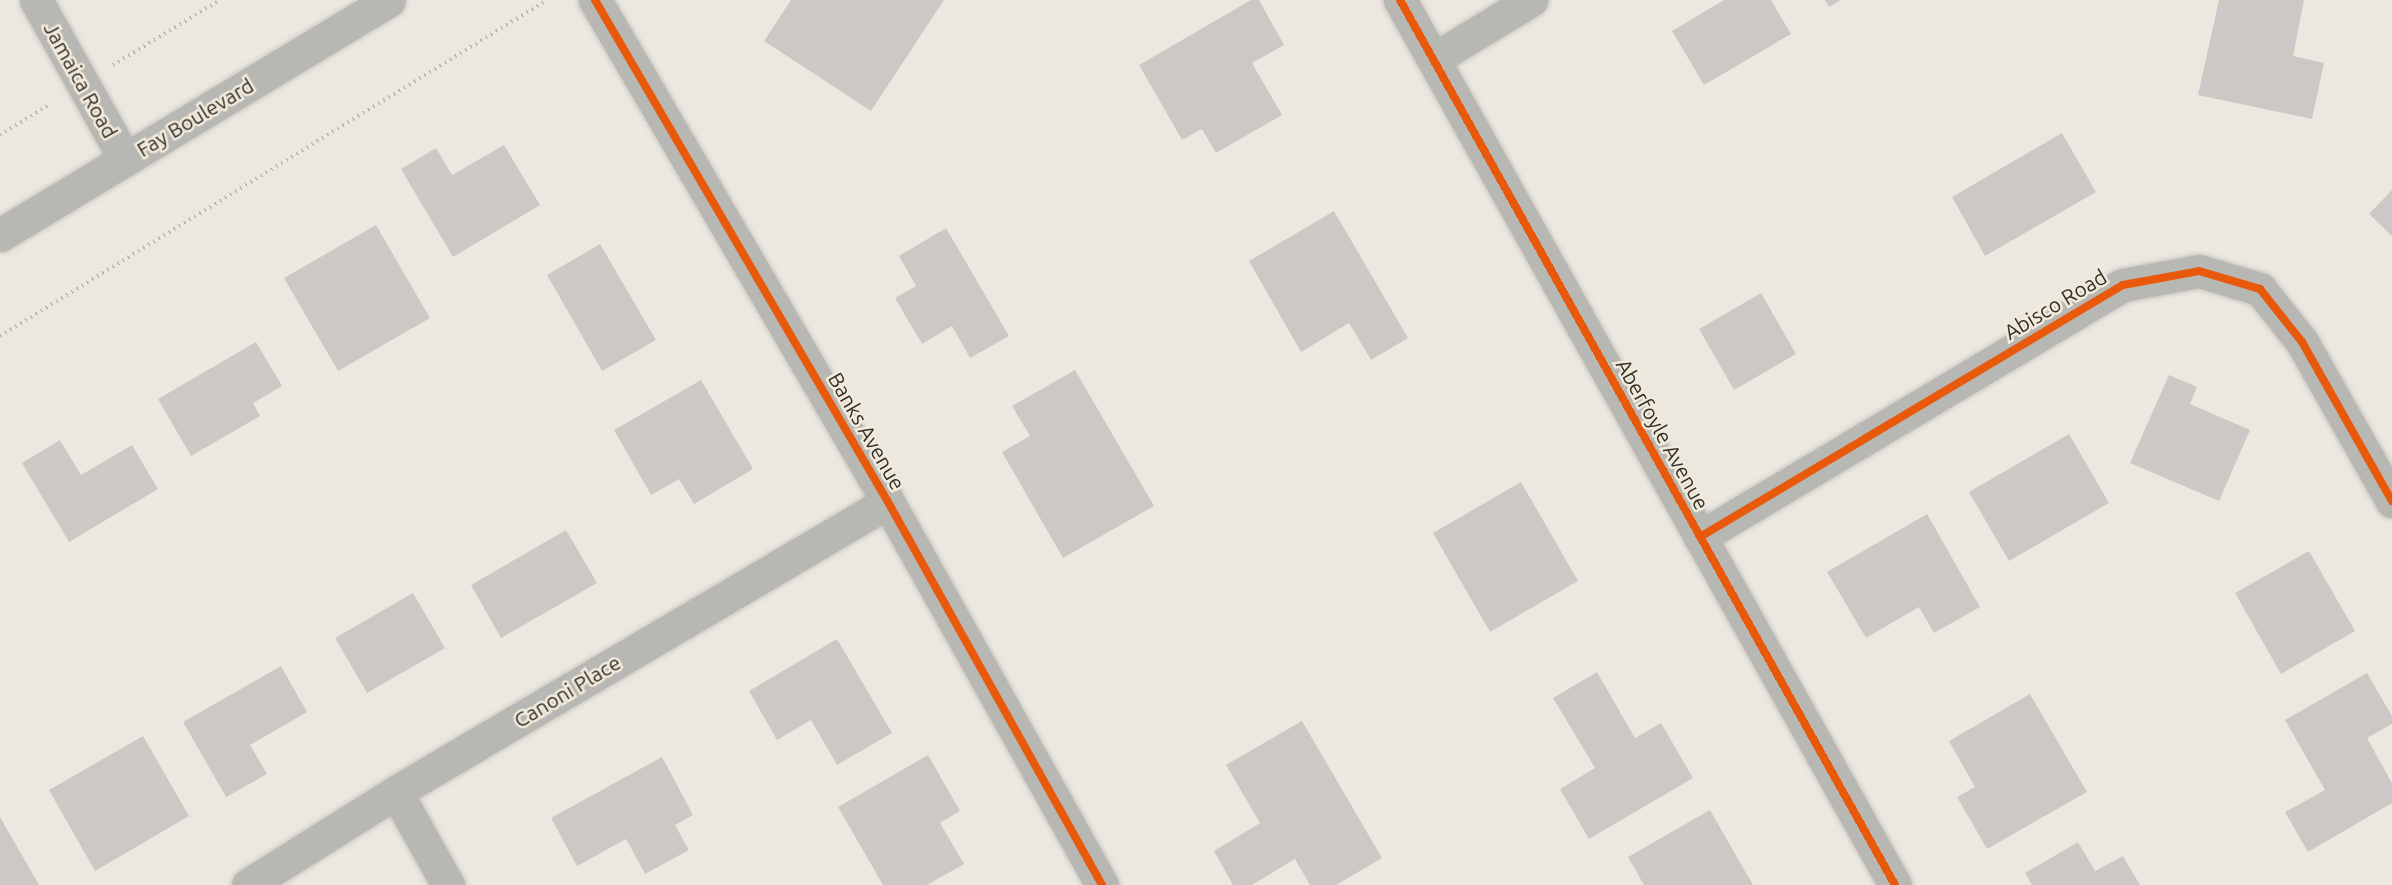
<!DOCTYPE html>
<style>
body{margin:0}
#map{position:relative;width:2392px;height:885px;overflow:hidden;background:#ece8e0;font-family:Ubuntu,sans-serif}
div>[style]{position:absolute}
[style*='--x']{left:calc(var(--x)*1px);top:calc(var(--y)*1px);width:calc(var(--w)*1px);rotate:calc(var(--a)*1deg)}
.building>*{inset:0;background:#cdc8c6}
.path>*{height:4px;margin-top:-2px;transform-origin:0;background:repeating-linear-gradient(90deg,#b7b6b2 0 1.5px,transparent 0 6px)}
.roads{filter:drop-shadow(0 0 2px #cac6c0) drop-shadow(0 0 2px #cac6c0)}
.minor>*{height:33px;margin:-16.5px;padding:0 16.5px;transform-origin:16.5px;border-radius:16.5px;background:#b7b7b4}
.cycleway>*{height:8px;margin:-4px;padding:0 4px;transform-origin:4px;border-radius:4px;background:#e8590c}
span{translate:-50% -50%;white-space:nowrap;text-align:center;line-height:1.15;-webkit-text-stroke:5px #f2eada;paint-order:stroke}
.street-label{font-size:21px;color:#322f29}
</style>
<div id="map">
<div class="building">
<div style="clip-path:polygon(791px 0,944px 0,871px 111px,764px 41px)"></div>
<div style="clip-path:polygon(1251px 0,1259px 0,1284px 45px,1252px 63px,1282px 115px,1216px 153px,1202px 129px,1182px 140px,1139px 65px)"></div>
<div style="clip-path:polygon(1724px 0,1771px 0,1791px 34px,1704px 85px,1672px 31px)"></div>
<div style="clip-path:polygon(1825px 0,1841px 0,1829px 7px)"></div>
<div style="clip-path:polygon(2219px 0,2304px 0,2293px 56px,2324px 63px,2312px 119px,2198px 95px)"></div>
<div style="clip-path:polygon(2062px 133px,2096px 192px,1985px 256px,1952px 197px)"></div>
<div style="clip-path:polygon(504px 145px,540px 205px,453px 257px,401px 169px,436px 148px,452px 175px)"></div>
<div style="clip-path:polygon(2392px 190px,2392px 236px,2369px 214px)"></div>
<div style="clip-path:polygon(1334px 211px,1408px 338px,1371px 360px,1349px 323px,1301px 352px,1249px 261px)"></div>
<div style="clip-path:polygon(376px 225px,430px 318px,338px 371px,284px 278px)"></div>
<div style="clip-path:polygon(946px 228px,1009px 336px,970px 358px,952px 326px,922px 344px,895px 298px,916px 286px,899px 256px)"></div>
<div style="clip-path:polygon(600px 244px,656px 340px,602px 371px,547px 275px)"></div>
<div style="clip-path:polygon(1761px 293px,1796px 354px,1734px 390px,1699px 329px)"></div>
<div style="clip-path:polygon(256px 342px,282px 386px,253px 403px,260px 416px,191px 456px,158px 399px)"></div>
<div style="clip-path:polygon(1075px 370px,1154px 506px,1063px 558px,1002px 452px,1030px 436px,1012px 406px)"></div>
<div style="clip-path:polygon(2169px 375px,2197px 387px,2190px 404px,2250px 430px,2219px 501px,2130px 463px)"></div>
<div style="clip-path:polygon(701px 380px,753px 469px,694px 504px,679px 479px,651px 495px,614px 430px)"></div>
<div style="clip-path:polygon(2069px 434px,2109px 503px,2009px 561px,1969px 492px)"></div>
<div style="clip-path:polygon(60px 440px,81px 475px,132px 445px,158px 489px,69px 542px,22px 463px)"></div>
<div style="clip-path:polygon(1521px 482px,1578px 581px,1490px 632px,1433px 533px)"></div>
<div style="clip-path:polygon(1927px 514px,1980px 607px,1934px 633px,1919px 607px,1866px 638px,1827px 572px)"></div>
<div style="clip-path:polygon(566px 530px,597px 583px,501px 638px,471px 585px)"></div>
<div style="clip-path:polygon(2309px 551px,2355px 631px,2281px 674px,2235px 593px)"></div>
<div style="clip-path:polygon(413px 593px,445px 648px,367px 693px,335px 638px)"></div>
<div style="clip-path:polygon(837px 639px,892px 733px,837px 765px,811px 720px,777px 740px,749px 691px)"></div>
<div style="clip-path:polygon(281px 666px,307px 712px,250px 745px,267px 774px,226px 797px,183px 722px)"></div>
<div style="clip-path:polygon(1597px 672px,1635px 738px,1661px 723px,1693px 778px,1589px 839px,1560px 789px,1595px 768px,1553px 698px)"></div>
<div style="clip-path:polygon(2367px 673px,2392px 716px,2392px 724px,2367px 738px,2392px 783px,2392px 803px,2308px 852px,2285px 812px,2325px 790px,2285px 720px)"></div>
<div style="clip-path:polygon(2030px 694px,2087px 792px,1987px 849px,1957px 797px,1975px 787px,1949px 741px)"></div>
<div style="clip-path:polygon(1302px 721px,1382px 858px,1336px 885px,1310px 885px,1295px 859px,1252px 885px,1233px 885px,1214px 851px,1260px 823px,1226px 765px)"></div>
<div style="clip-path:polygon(143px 736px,189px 816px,95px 871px,49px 790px)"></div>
<div style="clip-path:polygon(928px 755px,960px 811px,940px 823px,964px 864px,927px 885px,883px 885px,838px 807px)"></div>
<div style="clip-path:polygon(662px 757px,693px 815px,675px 825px,689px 850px,645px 874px,626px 839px,577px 866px,551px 818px)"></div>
<div style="clip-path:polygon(1710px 810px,1753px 885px,1644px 885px,1628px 857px)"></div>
<div style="clip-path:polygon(0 817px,39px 885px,0 885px)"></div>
<div style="clip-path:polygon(2078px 842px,2095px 871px,2123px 856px,2140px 885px,2032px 885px,2025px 873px)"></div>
</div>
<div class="path">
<div style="--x:113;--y:65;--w:125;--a:-31.3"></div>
<div style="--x:0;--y:135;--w:59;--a:-31.8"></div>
<div style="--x:0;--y:336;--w:642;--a:-31.56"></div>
</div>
<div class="roads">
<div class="minor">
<div style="--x:36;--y:0;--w:182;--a:60.8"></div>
<div style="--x:595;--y:0;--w:581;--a:59.73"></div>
<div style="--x:888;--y:502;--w:439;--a:60.8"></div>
<div style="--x:1400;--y:0;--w:1014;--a:60.78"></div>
<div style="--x:1434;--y:59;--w:114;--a:-31.3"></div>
<div style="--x:0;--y:235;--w:454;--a:-31.1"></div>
<div style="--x:1700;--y:537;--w:492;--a:-30.8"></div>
<div style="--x:2123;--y:285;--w:77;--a:-10.4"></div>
<div style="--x:2199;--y:271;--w:64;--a:16.4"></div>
<div style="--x:2260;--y:289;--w:68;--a:51.6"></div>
<div style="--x:2302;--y:342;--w:183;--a:60.5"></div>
<div style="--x:396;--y:792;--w:107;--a:60.8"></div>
<div style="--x:248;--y:885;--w:175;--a:-32.1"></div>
<div style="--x:396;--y:792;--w:571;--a:-30.52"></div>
</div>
</div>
<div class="cycleway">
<div style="--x:595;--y:0;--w:581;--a:59.73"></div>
<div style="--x:888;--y:502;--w:439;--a:60.8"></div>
<div style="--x:1400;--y:0;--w:1014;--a:60.78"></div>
<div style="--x:1700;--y:537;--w:492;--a:-30.8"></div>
<div style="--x:2123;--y:285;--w:77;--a:-10.4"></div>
<div style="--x:2199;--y:271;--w:64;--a:16.4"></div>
<div style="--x:2260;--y:289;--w:68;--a:51.6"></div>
<div style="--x:2302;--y:342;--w:183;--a:60.5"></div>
</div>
<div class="street-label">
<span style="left:81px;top:80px;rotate:61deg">Jamaica Road</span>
<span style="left:195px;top:117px;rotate:-31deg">Fay Boulevard</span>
<span style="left:2055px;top:304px;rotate:-31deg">Abisco Road</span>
<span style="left:867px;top:431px;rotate:60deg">Banks Avenue</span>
<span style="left:1663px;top:434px;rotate:61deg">Aberfoyle Avenue</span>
<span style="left:567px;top:691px;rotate:-31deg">Canoni Place</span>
</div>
</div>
